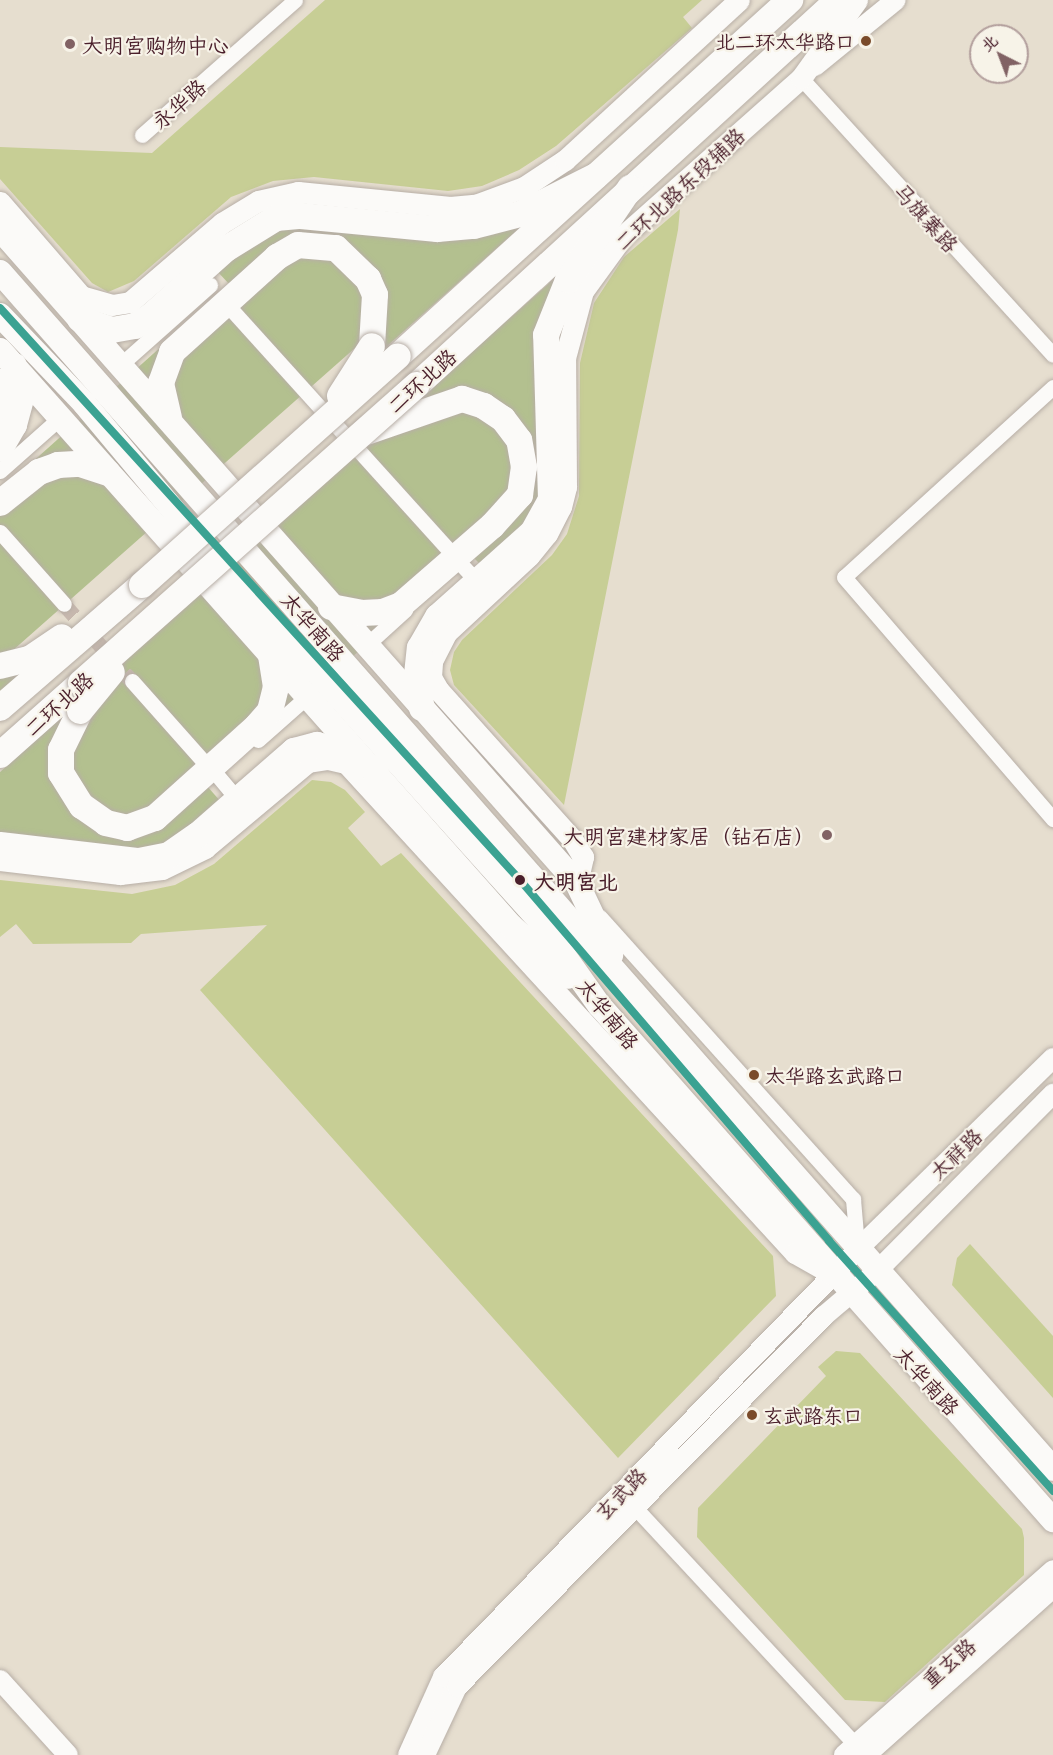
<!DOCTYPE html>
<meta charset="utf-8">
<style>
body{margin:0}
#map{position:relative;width:1053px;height:1755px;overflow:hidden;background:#e6decf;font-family:"Playpen Sans","LXGW WenKai TC",sans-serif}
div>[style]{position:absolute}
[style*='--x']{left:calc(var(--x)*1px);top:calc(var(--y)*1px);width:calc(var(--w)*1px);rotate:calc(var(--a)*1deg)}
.green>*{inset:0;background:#c7ce95}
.forest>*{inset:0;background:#b3c08f}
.minor-tunnel>*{height:15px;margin-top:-7.5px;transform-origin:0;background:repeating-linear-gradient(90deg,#c7b8ae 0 15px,transparent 0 23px)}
.roads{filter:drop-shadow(0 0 2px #b7aea6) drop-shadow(0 0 2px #b7aea6)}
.minor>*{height:15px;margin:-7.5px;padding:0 7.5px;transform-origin:7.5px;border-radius:7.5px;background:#fbfaf8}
.tertiary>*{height:20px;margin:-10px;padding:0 10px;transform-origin:10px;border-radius:10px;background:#fbfaf8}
.secondary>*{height:21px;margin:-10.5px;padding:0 10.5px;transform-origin:10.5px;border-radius:10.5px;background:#fbfaf8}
.primary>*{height:24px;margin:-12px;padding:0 12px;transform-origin:12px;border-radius:12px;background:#fbfaf8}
.trunk>*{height:26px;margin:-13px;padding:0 13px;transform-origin:13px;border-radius:13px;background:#fbfaf8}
.bridges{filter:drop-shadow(0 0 2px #b7aea6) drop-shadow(0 0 2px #b7aea6)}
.trunk-bridge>*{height:26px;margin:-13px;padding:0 13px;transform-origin:13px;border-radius:13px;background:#fbfaf8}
.metro-1>*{height:8px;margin:-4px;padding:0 4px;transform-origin:4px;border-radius:4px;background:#3ba292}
.dots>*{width:16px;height:16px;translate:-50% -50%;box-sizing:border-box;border:3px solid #f7f3e8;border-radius:50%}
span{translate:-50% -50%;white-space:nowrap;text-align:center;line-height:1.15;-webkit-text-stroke:4.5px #f7f3e8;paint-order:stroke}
.bus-label{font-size:20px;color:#4a1f2b}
.right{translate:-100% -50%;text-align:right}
.left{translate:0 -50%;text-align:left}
.poi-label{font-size:21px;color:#4a1f2b}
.street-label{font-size:21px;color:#4a1f2b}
.stop-label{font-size:21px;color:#4a1f2b;font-weight:700}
.north{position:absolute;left:969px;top:24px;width:60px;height:60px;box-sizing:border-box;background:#f7f3e8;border:2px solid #b29e9c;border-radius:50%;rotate:318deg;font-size:16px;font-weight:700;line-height:24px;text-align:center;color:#4a1f2b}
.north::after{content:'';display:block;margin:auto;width:21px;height:27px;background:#816264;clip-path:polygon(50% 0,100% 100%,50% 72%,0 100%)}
</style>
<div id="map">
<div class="green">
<div style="clip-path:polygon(325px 0,702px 0,683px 17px,692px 28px,556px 146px,519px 170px,482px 186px,448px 191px,314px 177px,273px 181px,231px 197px,134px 281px,108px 292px,92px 283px,0 179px,0 147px,152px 153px)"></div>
<div style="clip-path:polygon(680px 209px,678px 230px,564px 805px,454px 685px,450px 670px,454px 652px,462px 640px,552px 555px,567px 534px,579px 496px,580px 363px,594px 303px,624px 257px)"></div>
<div style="clip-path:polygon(312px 780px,331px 782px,345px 790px,365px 812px,348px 828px,381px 866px,401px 853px,773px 1256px,776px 1296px,618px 1458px,200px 990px,267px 925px,141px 934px,131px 943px,33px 944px,16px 924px,0 937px,0 880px,132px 894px,175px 885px,214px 864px)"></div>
<div style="clip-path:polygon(970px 1244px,1053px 1336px,1053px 1398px,952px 1285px,957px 1258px)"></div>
<div style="clip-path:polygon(836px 1351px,860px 1353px,1022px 1529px,1024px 1538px,1024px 1575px,885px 1702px,845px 1700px,697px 1537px,698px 1508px,826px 1376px,818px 1367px)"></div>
</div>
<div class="forest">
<div style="clip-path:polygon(525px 223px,385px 348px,355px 348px,11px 652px,20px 676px,0 694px,0 491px,230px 285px,217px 271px,273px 227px)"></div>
<div style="clip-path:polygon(564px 270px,553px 300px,545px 467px,537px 503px,531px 518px,484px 568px,469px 553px,207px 786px,221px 802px,194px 826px,159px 846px,139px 851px,0 836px,0 772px)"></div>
</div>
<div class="minor-tunnel">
<div style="--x:64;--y:604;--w:103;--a:48.6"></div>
</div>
<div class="roads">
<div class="minor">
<div style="--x:801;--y:78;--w:374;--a:47.7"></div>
<div style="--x:142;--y:135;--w:204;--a:-41.4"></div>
<div style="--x:231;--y:309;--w:326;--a:47.9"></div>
<div style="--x:128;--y:358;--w:110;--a:-41.7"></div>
<div style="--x:1053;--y:387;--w:282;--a:137.7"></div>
<div style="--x:844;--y:577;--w:320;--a:49.2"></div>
<div style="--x:0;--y:471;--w:71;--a:-41.6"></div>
<div style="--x:0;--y:532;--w:96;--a:48.4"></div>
<div style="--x:458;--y:561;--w:19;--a:47"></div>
<div style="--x:372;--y:640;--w:45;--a:-42.3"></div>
<div style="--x:132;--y:681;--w:108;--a:48.4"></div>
<div style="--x:258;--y:740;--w:57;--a:-41.5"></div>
<div style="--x:217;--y:775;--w:23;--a:50"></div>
<div style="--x:600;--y:917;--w:379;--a:48.1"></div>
<div style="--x:853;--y:1199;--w:47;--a:85.1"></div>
<div style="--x:628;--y:1500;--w:345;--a:47.1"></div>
</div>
<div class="tertiary">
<div style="--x:815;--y:66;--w:104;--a:-39.2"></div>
<div style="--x:0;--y:1680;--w:101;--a:47.8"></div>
<div style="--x:408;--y:1755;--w:85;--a:-65.8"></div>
<div style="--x:443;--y:1677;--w:596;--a:-45.88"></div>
<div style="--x:858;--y:1249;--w:273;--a:-44.4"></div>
<div style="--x:425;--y:1755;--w:75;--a:-64.8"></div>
<div style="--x:457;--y:1687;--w:522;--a:-45.31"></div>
<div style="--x:824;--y:1316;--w:70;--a:-40.3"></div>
<div style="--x:877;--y:1271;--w:250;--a:-45.2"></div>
<div style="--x:844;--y:1755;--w:279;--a:-41.5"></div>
<div style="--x:866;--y:1755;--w:251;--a:-41.8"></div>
</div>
<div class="secondary">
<div style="--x:0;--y:202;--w:124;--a:49.2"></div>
<div style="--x:81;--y:296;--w:32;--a:16"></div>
<div style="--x:112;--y:305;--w:18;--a:-9"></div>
<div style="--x:130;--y:302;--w:121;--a:-40.7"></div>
<div style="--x:222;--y:223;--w:42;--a:-31.4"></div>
<div style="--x:258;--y:201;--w:41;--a:-12.7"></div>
<div style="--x:298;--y:192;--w:153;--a:5.6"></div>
<div style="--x:450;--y:207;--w:25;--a:-5"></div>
<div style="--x:475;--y:205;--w:52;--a:-20.2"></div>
<div style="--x:524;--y:187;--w:49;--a:-33.4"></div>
<div style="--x:565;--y:160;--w:236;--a:-42.6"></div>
<div style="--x:0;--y:379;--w:11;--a:49"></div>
<div style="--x:7;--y:387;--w:28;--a:94"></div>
<div style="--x:5;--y:415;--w:9;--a:126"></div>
<div style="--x:0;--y:860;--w:121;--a:6.7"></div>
<div style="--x:120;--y:874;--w:42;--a:-6.8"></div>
<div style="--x:162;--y:869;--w:48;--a:-26"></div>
<div style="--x:205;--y:848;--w:134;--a:-39.9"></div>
<div style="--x:308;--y:762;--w:20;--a:-9"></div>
<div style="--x:328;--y:759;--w:18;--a:13"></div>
<div style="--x:346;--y:763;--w:665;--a:47.5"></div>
<div style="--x:795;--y:1253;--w:43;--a:29.6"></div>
<div style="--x:577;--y:883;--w:27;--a:-77"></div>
<div style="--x:583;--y:857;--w:21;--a:-121"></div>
<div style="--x:572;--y:839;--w:199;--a:-131.9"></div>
<div style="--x:439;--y:691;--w:16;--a:-120"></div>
<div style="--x:431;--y:677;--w:16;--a:-86"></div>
<div style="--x:432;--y:661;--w:31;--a:-63"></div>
<div style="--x:446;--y:633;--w:113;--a:-42.9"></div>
<div style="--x:529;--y:556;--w:28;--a:-51"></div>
<div style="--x:547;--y:534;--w:30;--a:-63"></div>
<div style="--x:561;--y:507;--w:21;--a:-76"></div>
<div style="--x:566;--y:487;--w:129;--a:-90.4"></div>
<div style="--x:565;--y:358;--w:69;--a:-75"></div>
<div style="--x:583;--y:291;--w:68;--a:-54"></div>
<div style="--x:623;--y:236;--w:238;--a:-41.6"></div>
<div style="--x:801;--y:78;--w:96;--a:-54.3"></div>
</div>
<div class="primary">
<div style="--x:0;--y:229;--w:872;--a:48.58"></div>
<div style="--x:577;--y:883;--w:80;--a:64.7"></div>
<div style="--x:0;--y:272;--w:1594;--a:48.66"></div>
<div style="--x:0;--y:315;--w:122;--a:46.3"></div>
<div style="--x:84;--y:403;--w:180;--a:50.2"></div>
<div style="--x:199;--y:541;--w:509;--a:48.1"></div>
<div style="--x:539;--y:920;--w:104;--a:54.8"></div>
<div style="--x:599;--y:1005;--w:687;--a:48.6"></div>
<div style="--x:0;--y:350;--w:770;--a:48.42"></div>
<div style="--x:511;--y:926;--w:76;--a:41.8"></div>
</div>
<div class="trunk">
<div style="--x:80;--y:319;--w:34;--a:19"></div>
<div style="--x:112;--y:330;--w:23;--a:-10"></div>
<div style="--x:135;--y:326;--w:19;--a:-32"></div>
<div style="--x:151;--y:316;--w:101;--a:-41.8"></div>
<div style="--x:226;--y:249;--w:59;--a:-31.8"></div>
<div style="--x:276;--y:218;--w:25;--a:-5"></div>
<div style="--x:301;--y:216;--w:137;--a:5.5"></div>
<div style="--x:437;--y:229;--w:37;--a:-5"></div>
<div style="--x:474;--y:226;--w:48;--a:-14.6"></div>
<div style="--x:520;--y:214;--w:85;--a:-26.6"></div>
<div style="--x:398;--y:356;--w:530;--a:-42.24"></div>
<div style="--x:417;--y:385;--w:570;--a:-42.44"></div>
<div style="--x:169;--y:418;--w:36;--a:-103"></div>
<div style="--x:161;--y:383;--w:33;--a:-70"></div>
<div style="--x:172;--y:352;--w:142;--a:-42.1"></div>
<div style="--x:277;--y:257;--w:24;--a:-30"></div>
<div style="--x:298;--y:245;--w:38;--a:5"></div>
<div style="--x:336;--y:248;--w:45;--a:44.1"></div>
<div style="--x:368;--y:279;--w:17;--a:66"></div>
<div style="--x:375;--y:295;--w:51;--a:93.4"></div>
<div style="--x:0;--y:449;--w:28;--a:-60"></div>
<div style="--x:14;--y:425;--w:27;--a:-75"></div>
<div style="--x:21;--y:399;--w:34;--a:-102"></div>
<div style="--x:0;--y:503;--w:50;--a:-38.5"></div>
<div style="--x:39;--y:472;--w:20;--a:-20"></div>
<div style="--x:58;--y:465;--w:22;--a:-3"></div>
<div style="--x:80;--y:464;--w:29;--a:18"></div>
<div style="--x:331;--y:607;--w:32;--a:11"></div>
<div style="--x:362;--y:613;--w:21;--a:-3"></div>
<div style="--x:383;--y:612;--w:19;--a:-21"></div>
<div style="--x:401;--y:605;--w:121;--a:-41"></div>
<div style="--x:492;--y:526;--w:42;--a:-47.9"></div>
<div style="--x:520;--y:495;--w:28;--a:-82"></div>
<div style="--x:524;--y:467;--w:27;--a:-100"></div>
<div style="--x:519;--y:440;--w:26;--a:-127"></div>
<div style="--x:503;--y:419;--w:23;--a:-146"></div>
<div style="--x:484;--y:406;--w:23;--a:-162"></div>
<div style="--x:462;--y:399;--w:102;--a:161"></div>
<div style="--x:0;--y:666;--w:32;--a:-14"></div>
<div style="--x:31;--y:658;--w:37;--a:-34"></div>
<div style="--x:0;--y:708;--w:188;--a:-40.9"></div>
<div style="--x:422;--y:708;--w:25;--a:-104"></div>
<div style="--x:416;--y:684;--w:36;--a:-84"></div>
<div style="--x:420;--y:648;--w:36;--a:-60"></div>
<div style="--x:438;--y:617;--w:127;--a:-41.8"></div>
<div style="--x:533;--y:532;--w:38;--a:-61"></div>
<div style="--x:551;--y:499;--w:164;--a:-91.7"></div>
<div style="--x:546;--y:335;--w:59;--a:-68.2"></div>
<div style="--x:568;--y:280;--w:111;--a:-56"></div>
<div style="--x:80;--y:711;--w:43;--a:116"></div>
<div style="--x:61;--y:750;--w:23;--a:90"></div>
<div style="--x:61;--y:773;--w:39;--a:58"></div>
<div style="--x:82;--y:806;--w:29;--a:35"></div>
<div style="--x:106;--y:823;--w:22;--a:13"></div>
<div style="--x:127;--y:828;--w:30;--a:-20"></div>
<div style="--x:155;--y:818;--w:137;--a:-42"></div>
<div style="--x:257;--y:726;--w:20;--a:-49"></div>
<div style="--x:270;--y:711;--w:25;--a:-76"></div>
<div style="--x:276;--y:687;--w:32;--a:-99"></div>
<div style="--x:0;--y:755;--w:108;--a:-41.6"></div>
<div style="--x:0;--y:845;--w:140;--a:6.6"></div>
<div style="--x:139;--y:861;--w:31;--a:-11"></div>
<div style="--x:169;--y:855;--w:35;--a:-35"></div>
<div style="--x:198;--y:835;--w:128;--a:-41.2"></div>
<div style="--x:294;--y:751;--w:24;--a:-15"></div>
<div style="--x:317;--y:745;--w:27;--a:15"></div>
<div style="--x:343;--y:752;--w:37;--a:29"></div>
</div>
</div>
<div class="bridges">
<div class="trunk-bridge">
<div style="--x:340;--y:396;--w:59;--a:-57.4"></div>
<div style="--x:142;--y:585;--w:343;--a:-41.8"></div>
<div style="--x:81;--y:683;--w:449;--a:-41.6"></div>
<div style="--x:80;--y:711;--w:50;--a:-50.6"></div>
</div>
</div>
<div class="metro-1">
<div style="--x:0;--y:308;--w:773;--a:47.73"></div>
<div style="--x:520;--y:880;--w:475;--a:49.4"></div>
<div style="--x:829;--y:1241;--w:336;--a:48.1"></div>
</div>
<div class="dots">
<div style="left:866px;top:41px;background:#7a4b2a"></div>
<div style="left:70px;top:44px;background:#816264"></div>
<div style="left:827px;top:835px;background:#816264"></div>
<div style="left:520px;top:880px;background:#4a1f2b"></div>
<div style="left:754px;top:1075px;background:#7a4b2a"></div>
<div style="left:752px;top:1415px;background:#7a4b2a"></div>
</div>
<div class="bus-label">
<span class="right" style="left:855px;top:41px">北二环太华路口</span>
<span class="left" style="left:765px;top:1075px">太华路玄武路口</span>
<span class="left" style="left:763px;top:1415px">玄武路东口</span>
</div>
<div class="poi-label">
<span class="left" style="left:82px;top:44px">大明宫购物中心</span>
<span class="right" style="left:815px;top:835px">大明宫建材家居（钻石店）</span>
</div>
<div class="street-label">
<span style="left:178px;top:103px;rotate:-41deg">永华路</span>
<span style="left:679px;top:188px;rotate:-43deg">二环北路东段辅路</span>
<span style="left:927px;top:217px;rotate:48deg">马旗寨路</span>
<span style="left:421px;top:380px;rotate:-42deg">二环北路</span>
<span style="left:314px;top:626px;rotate:49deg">太华南路</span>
<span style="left:58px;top:703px;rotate:-42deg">二环北路</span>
<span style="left:609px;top:1013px;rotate:51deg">太华南路</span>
<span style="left:955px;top:1153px;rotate:-44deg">太祥路</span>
<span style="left:928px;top:1380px;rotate:48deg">太华南路</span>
<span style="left:620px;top:1493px;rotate:-46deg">玄武路</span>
<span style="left:948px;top:1662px;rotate:-41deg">重玄路</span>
</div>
<div class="stop-label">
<span class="left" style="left:534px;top:880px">大明宫北</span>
</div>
<div class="north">北</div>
</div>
